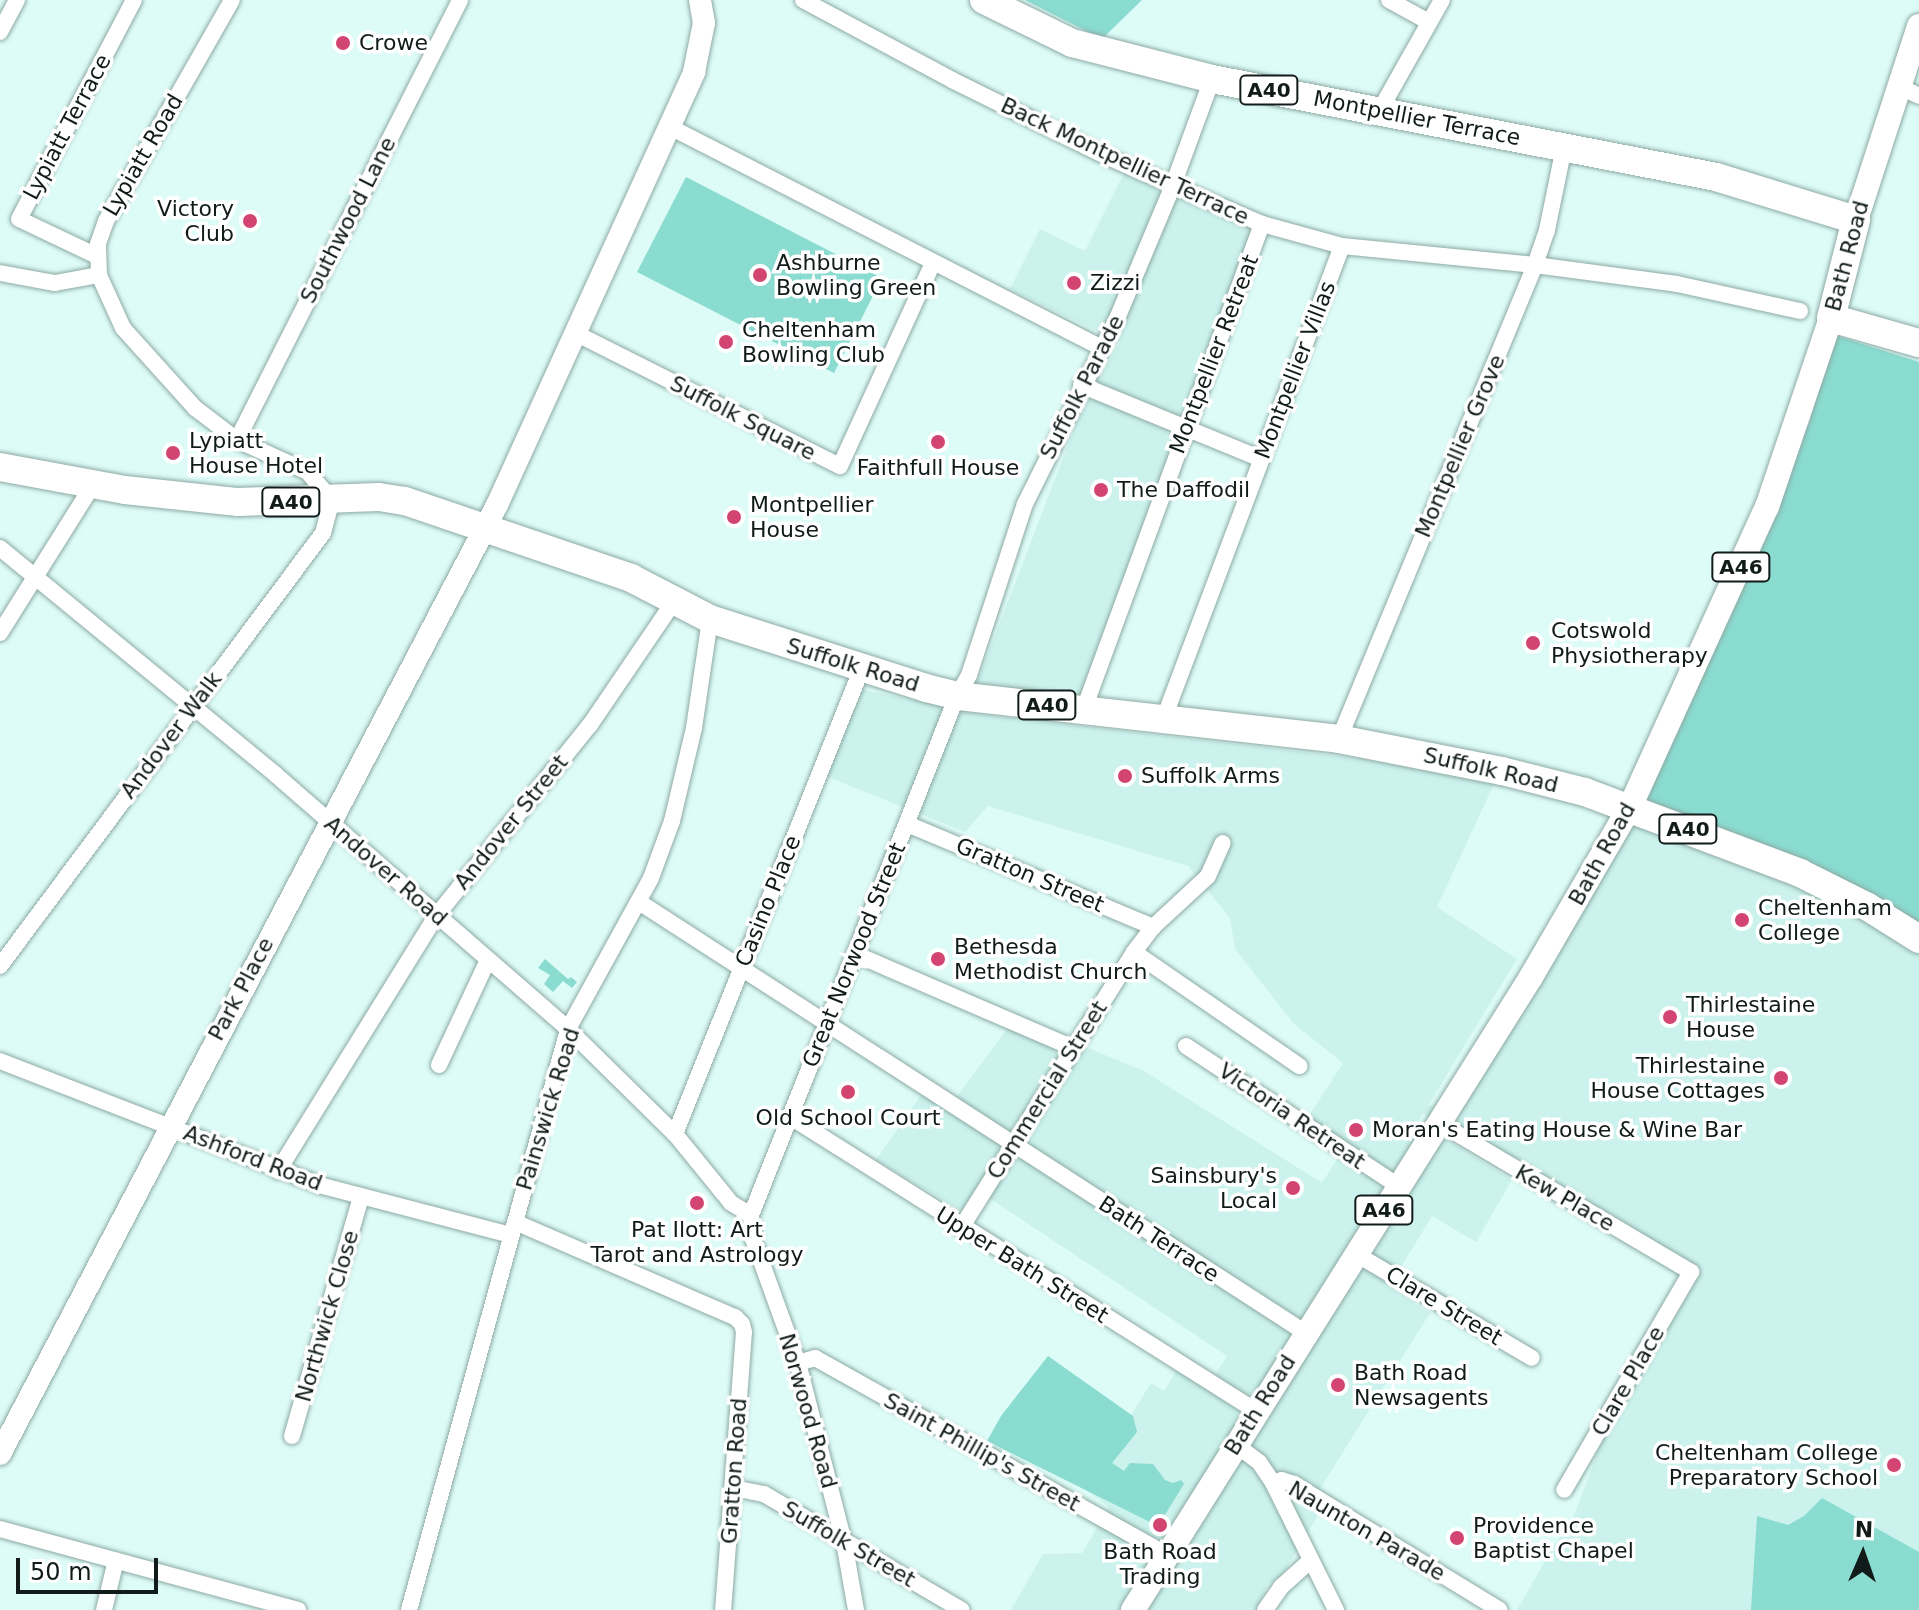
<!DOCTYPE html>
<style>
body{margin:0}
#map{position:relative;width:1919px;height:1610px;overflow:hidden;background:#defcf7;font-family:"DejaVu Sans",sans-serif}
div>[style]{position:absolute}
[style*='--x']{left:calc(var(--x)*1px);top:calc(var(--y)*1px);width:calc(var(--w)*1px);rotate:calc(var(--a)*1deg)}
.built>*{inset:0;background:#cbf2ec}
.green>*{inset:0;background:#8adbd0}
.roads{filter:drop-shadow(0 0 2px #8da9a4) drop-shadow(0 0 2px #8da9a4)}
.street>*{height:16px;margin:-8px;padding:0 8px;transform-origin:8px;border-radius:8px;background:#fff}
.secondary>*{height:22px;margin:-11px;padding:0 11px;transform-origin:11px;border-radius:11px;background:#fff}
.primary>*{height:24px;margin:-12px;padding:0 12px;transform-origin:12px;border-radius:12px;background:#fff}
.highway>*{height:28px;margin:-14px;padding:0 14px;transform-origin:14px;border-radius:14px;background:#fff}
.dots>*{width:22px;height:22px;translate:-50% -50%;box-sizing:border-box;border:4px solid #fff;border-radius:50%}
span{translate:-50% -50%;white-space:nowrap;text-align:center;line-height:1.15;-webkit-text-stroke:7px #fff;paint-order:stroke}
.shield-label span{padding:2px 6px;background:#fff;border:2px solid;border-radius:6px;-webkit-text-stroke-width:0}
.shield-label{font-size:20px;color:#111c1a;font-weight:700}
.poi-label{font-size:22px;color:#111c1a}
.left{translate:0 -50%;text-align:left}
.right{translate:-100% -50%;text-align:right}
.street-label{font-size:22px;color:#111c1a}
.north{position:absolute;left:1823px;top:1514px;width:80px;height:80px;-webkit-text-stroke:6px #fff;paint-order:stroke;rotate:2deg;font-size:22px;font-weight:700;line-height:32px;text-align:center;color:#111c1a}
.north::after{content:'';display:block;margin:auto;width:28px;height:36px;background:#111c1a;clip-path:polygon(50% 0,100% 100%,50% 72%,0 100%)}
.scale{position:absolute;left:16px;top:1558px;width:142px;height:36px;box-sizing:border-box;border:4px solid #111c1a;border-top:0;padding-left:10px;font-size:24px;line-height:28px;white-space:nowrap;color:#111c1a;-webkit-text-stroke:6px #fff;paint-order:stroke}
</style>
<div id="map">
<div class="built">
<div style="clip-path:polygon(1125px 171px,1257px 228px,1085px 697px,976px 685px,1083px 406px,1120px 342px,1010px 289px,1040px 229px,1085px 251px)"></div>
<div style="clip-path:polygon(1834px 335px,1919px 362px,1919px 1610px,1517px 1610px,1554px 1545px,1572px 1521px,1616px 1403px,1691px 1273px,1423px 1113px,1418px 1122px,1512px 1180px,1476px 1242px,1432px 1216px,1389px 1287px,1430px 1313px,1318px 1492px,1328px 1499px,1281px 1577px,1267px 1585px,1256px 1610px,1011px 1610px,1043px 1554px,1082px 1553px,1109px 1507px,1085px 1489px,1151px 1383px,1164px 1391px,1179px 1367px,1208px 1386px,1227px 1356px,988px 1197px,974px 1218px,876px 1160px,923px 1092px,953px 1102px,1015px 1018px,1144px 1071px,1322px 1183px,1341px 1153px,1303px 1125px,1343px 1063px,1294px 1024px,1235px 949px,1230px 918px,1188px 866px,988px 806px,965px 832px,823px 775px,859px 689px,992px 716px,1364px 759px,1494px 784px,1437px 907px,1517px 959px,1429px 1104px,1444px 1114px,1600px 862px,1789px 448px,1809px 424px)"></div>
</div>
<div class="green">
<div style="clip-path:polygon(1025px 0,1142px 0,1102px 39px)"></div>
<div style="clip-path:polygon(686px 177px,882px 278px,834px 373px,637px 272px)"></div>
<div style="clip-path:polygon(1834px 335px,1919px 362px,1919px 939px,1630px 807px,1789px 448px,1809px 424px)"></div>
<div style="clip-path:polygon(545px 959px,568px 979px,571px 977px,577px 982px,572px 988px,563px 981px,553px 992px,544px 984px,550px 975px,538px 968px)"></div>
<div style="clip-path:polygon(1048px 1356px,1133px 1416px,1137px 1432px,1112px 1463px,1124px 1471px,1130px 1463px,1153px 1464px,1165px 1480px,1173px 1483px,1181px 1480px,1184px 1484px,1158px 1526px,987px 1441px,1001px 1416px)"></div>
<div style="clip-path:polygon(1822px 1498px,1919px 1552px,1919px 1610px,1751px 1610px,1757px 1516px,1788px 1525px,1804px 1516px)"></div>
</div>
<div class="roads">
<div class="street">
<div style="--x:803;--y:0;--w:169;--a:28.2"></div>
<div style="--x:952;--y:80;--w:176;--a:26.3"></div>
<div style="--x:1110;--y:158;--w:166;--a:23.5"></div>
<div style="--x:1262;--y:224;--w:83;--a:15.4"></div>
<div style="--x:1342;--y:246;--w:194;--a:5.6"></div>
<div style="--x:1535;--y:265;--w:143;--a:7.6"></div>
<div style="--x:1677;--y:284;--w:126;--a:12.4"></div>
<div style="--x:1389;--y:0;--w:46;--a:28.8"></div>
<div style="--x:0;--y:32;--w:36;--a:-62"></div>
<div style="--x:1898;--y:86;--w:23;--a:25"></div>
<div style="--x:1380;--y:110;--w:126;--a:-60.6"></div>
<div style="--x:670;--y:127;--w:484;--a:27.1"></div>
<div style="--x:97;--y:256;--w:86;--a:-154.6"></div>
<div style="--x:19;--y:219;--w:247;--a:-62.3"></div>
<div style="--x:0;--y:273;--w:56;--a:10.3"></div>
<div style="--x:55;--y:283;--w:45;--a:-10.3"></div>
<div style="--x:577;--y:334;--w:294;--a:26.7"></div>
<div style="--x:840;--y:466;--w:221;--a:-65.4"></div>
<div style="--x:1081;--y:385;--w:195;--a:22.3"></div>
<div style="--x:237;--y:440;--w:493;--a:-63.1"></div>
<div style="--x:0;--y:548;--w:357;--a:39.4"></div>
<div style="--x:276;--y:775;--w:387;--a:41"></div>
<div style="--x:568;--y:1029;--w:150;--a:44.5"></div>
<div style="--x:675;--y:1134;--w:89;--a:50.9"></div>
<div style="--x:731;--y:1203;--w:23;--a:31"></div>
<div style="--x:0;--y:633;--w:175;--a:-57.9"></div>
<div style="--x:1084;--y:709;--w:517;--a:-69.85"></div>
<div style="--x:1164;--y:718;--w:504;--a:-69.34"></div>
<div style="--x:1339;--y:739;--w:513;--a:-67.53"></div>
<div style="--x:1535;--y:265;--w:37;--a:-71"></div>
<div style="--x:1547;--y:230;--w:85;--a:-78.4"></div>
<div style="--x:907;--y:824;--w:267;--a:22.7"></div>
<div style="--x:639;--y:902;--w:794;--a:32.87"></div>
<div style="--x:1134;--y:952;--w:201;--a:34.6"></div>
<div style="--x:855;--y:954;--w:235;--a:23.3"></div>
<div style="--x:0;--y:966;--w:540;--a:-53.28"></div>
<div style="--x:323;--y:533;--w:34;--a:-75"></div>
<div style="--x:332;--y:500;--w:37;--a:-131"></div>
<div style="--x:308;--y:472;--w:78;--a:-155.7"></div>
<div style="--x:237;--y:440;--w:53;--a:-142.7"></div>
<div style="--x:195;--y:408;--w:108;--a:-132"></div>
<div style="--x:123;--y:328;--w:58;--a:-114.4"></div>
<div style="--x:99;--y:275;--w:31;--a:-92"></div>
<div style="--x:98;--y:244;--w:24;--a:-71"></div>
<div style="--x:106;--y:221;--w:254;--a:-60.3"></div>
<div style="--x:1186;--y:1046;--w:254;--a:33.4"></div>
<div style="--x:0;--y:1061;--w:342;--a:21.2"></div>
<div style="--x:319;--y:1185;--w:198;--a:14.6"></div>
<div style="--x:439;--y:1065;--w:116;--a:-65"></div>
<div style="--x:789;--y:1116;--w:552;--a:32.28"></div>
<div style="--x:1439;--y:1123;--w:293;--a:30.6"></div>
<div style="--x:1691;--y:1272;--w:252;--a:120.2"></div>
<div style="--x:675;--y:1134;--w:502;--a:-68.14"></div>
<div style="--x:278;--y:1171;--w:301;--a:-58.2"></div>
<div style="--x:437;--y:915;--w:244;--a:-51.2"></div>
<div style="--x:590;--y:725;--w:151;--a:-55.8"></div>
<div style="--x:515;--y:1222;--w:240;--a:23.4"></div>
<div style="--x:735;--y:1317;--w:10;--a:45"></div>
<div style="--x:742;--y:1324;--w:8;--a:76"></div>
<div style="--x:744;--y:1332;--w:279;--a:94.3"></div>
<div style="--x:961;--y:1228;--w:326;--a:-57.9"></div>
<div style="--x:1134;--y:952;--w:31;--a:-53"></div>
<div style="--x:1153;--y:927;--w:75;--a:-42.8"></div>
<div style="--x:1208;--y:876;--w:36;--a:-66"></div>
<div style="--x:1356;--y:1254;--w:204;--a:30.6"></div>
<div style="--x:798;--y:1363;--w:18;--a:-16"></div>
<div style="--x:815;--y:1358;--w:401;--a:29.2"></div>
<div style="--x:292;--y:1436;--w:249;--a:-73.9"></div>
<div style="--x:1235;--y:1444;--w:30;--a:37"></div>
<div style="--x:1259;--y:1462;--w:25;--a:56"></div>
<div style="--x:1273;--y:1483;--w:142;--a:63.6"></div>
<div style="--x:1273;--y:1483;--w:9;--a:-18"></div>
<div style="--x:1282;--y:1480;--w:13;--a:18"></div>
<div style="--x:1294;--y:1484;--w:241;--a:31.5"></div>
<div style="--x:733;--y:1488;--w:32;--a:11"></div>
<div style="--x:764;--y:1494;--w:229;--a:30.4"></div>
<div style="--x:0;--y:1529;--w:309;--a:15.2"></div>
<div style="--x:104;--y:1610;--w:51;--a:-76.5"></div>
<div style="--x:409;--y:1610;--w:602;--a:-74.69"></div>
<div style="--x:568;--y:1029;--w:172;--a:-61.2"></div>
<div style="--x:651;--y:878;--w:61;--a:-69.8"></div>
<div style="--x:672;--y:821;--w:96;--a:-76.7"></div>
<div style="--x:694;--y:728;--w:110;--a:-81.6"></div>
<div style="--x:856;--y:1610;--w:69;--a:-100"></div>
<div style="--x:844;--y:1542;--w:185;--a:-104.4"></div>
<div style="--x:798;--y:1363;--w:132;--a:-109.9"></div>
<div style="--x:753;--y:1239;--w:24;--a:-95"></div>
<div style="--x:751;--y:1215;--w:558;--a:-68.35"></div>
<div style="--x:957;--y:696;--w:24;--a:-60"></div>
<div style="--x:969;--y:675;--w:180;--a:-71.9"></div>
<div style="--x:1025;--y:504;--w:204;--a:-63.6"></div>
<div style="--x:1116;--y:321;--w:144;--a:-67.2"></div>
<div style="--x:1172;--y:188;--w:116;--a:-69.8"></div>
<div style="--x:1265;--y:1610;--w:28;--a:-55"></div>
<div style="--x:1281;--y:1587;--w:40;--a:-42"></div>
</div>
<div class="secondary">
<div style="--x:0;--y:1454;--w:1071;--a:-62.36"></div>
<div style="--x:497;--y:505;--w:476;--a:-65.5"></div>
<div style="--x:694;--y:72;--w:50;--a:-78.5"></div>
<div style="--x:704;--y:23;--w:23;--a:-100"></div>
</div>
<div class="primary">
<div style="--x:1856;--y:220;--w:204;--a:-72"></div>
<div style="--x:1133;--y:1610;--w:748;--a:-57.84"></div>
<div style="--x:1531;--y:977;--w:197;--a:-59.8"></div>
<div style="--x:1630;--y:807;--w:330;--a:-65.5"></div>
<div style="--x:1767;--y:507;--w:200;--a:-71.3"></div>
</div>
<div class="highway">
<div style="--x:984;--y:0;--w:98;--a:26"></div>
<div style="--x:1072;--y:43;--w:145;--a:14.4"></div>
<div style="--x:1212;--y:79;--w:513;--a:11"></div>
<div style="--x:1716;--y:177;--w:146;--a:17.1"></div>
<div style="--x:1856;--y:220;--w:101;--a:104.3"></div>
<div style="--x:1831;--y:318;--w:91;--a:15.9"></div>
<div style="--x:0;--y:467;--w:127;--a:10.4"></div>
<div style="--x:125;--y:490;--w:114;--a:6.1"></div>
<div style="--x:238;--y:502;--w:141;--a:-2"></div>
<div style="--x:379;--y:497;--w:26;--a:9"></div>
<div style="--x:405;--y:501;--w:239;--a:18.8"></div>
<div style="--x:631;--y:578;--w:89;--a:27.4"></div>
<div style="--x:710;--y:619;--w:227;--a:17.7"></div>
<div style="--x:926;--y:688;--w:32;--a:14"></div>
<div style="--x:957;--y:696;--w:384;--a:6.4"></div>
<div style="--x:1339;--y:739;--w:166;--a:11.1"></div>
<div style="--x:1502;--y:771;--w:86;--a:14.2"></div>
<div style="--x:1585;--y:792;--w:230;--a:20.6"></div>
<div style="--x:1800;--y:873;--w:76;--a:26.6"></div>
<div style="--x:1868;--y:907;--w:60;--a:32.1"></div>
</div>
</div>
<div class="dots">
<div style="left:343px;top:43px;background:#d24471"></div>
<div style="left:250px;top:221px;background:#d24471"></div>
<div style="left:760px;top:275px;background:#d24471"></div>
<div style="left:1074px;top:283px;background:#d24471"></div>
<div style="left:726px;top:342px;background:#d24471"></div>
<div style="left:938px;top:442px;background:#d24471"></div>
<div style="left:173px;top:453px;background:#d24471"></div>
<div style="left:1101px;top:490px;background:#d24471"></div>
<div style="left:734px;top:517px;background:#d24471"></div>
<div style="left:1533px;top:643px;background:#d24471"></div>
<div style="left:1125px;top:776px;background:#d24471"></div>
<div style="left:1742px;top:920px;background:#d24471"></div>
<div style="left:938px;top:959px;background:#d24471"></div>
<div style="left:1670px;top:1017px;background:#d24471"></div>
<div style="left:1781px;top:1078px;background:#d24471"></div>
<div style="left:848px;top:1092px;background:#d24471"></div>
<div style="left:1356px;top:1130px;background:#d24471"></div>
<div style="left:1293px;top:1188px;background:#d24471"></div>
<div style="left:697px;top:1203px;background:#d24471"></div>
<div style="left:1338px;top:1385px;background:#d24471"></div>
<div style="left:1894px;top:1465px;background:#d24471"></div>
<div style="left:1160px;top:1525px;background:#d24471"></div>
<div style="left:1457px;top:1538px;background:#d24471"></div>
</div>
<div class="shield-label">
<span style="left:1269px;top:90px">A40</span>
<span style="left:291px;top:502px">A40</span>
<span style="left:1741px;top:567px">A46</span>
<span style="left:1047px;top:705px">A40</span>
<span style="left:1688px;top:829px">A40</span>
<span style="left:1384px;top:1210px">A46</span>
</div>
<div class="poi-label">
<span class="left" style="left:359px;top:43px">Crowe</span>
<span class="right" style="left:234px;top:221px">Victory<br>Club</span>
<span class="left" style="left:776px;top:275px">Ashburne<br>Bowling Green</span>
<span class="left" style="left:1090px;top:283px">Zizzi</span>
<span class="left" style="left:742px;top:342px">Cheltenham<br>Bowling Club</span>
<span class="left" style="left:189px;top:453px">Lypiatt<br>House Hotel</span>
<span style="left:938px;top:468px">Faithfull House</span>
<span class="left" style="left:1117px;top:490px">The Daffodil</span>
<span class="left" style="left:750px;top:517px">Montpellier<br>House</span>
<span class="left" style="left:1551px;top:643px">Cotswold<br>Physiotherapy</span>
<span class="left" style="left:1141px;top:776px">Suffolk Arms</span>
<span class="left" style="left:1758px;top:920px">Cheltenham<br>College</span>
<span class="left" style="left:954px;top:959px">Bethesda<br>Methodist Church</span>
<span class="left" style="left:1686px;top:1017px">Thirlestaine<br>House</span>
<span class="right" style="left:1765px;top:1078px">Thirlestaine<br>House Cottages</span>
<span style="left:848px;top:1118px">Old School Court</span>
<span class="left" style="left:1372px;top:1130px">Moran's Eating House &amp; Wine Bar</span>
<span class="right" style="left:1277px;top:1188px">Sainsbury's<br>Local</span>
<span style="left:697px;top:1242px">Pat Ilott: Art<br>Tarot and Astrology</span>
<span class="left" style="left:1354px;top:1385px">Bath Road<br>Newsagents</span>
<span class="right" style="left:1878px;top:1465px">Cheltenham College<br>Preparatory School</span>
<span class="left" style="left:1473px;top:1538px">Providence<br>Baptist Chapel</span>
<span style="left:1160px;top:1564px">Bath Road<br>Trading</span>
</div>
<div class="street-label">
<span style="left:1417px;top:118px;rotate:11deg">Montpellier Terrace</span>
<span style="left:67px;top:127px;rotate:-62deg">Lypiatt Terrace</span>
<span style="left:143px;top:155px;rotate:-60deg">Lypiatt Road</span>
<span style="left:1125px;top:161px;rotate:25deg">Back Montpellier Terrace</span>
<span style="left:348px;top:220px;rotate:-63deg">Southwood Lane</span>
<span style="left:1847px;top:256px;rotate:-75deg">Bath Road</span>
<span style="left:1214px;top:354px;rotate:-69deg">Montpellier Retreat</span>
<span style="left:1295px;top:370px;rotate:-69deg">Montpellier Villas</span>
<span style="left:1082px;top:387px;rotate:-63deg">Suffolk Parade</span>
<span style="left:743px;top:418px;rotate:27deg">Suffolk Square</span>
<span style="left:1460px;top:446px;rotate:-67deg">Montpellier Grove</span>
<span style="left:853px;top:665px;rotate:17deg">Suffolk Road</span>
<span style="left:171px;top:735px;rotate:-53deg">Andover Walk</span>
<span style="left:1491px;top:770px;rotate:13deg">Suffolk Road</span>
<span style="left:511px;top:822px;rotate:-51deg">Andover Street</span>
<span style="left:1602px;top:854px;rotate:-61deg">Bath Road</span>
<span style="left:386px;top:871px;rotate:41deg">Andover Road</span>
<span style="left:1030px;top:875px;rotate:23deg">Gratton Street</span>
<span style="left:768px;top:901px;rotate:-68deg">Casino Place</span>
<span style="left:854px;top:955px;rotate:-68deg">Great Norwood Street</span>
<span style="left:241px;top:989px;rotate:-62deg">Park Place</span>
<span style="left:1047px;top:1090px;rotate:-58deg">Commercial Street</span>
<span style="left:548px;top:1109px;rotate:-73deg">Painswick Road</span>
<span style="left:1292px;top:1116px;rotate:34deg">Victoria Retreat</span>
<span style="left:253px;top:1158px;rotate:21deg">Ashford Road</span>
<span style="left:1565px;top:1198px;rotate:30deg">Kew Place</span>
<span style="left:1159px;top:1239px;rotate:33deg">Bath Terrace</span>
<span style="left:1022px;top:1265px;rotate:32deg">Upper Bath Street</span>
<span style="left:1444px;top:1306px;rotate:31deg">Clare Street</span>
<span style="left:327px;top:1316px;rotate:-74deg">Northwick Close</span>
<span style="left:1628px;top:1381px;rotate:-60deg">Clare Place</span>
<span style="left:1260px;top:1405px;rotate:-58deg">Bath Road</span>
<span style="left:808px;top:1411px;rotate:74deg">Norwood Road</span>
<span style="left:982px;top:1452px;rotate:29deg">Saint Phillip's Street</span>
<span style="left:734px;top:1471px;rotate:-86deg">Gratton Road</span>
<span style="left:1367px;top:1531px;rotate:30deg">Naunton Parade</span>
<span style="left:849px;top:1544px;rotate:30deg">Suffolk Street</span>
</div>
<div class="north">N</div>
<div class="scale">50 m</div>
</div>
